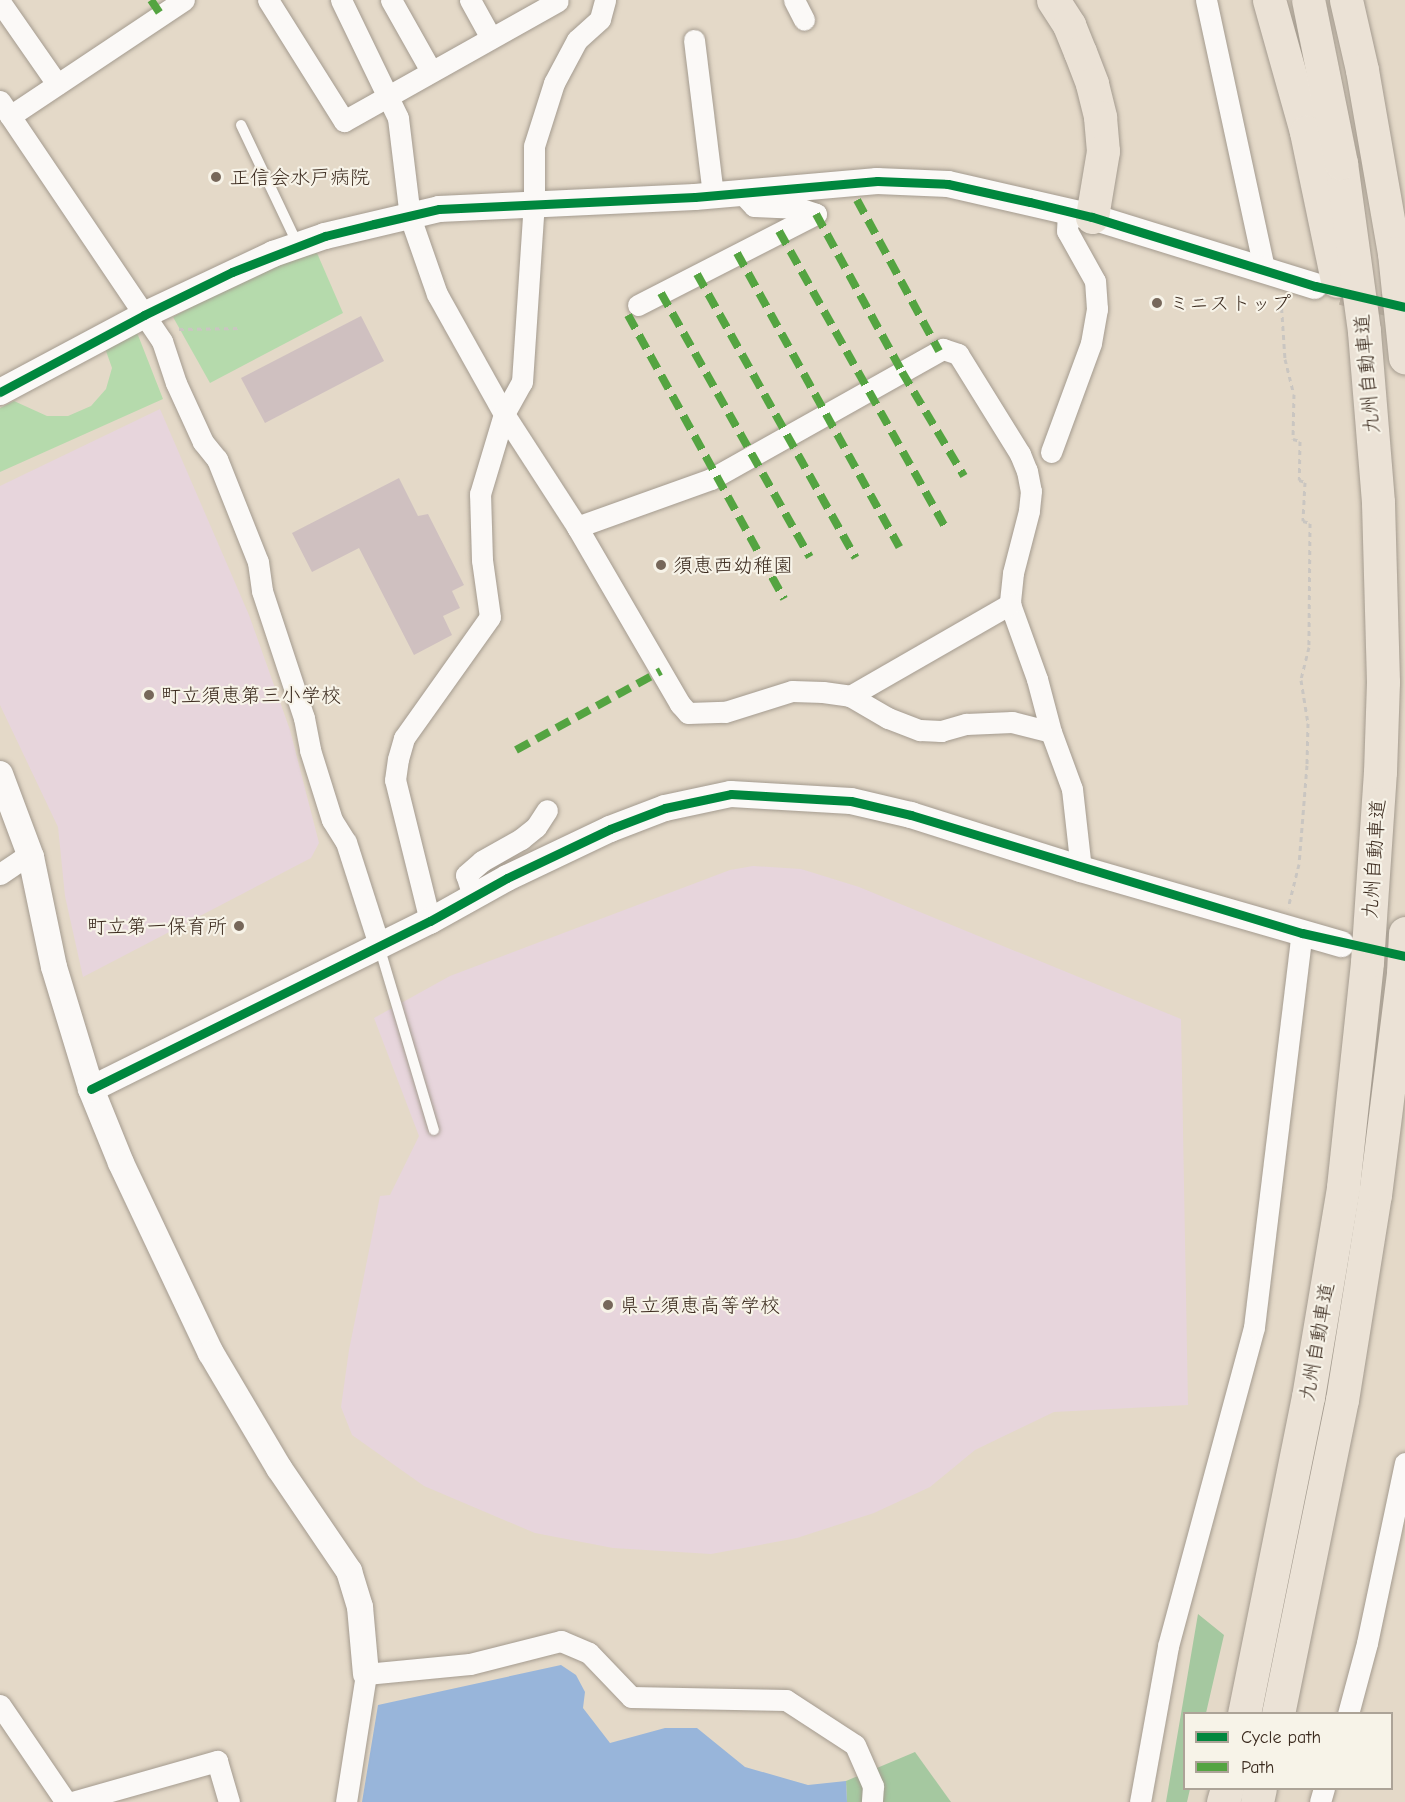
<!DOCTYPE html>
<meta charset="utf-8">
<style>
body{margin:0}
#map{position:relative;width:1405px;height:1802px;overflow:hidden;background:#e4d9c8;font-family:"Comic Neue","Klee One",sans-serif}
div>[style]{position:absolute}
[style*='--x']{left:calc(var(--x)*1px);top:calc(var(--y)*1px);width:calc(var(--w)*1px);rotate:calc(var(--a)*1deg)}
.built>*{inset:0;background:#e7d5dc}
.green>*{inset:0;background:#b5daac}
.forest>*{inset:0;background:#a5c8a0}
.water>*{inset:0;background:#98b5da}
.building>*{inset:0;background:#cfc0c0}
.tertiary-tunnel>*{height:26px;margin-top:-13px;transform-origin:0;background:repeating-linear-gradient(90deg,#c2b6a6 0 26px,transparent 0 39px)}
.path>*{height:3px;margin-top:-1.5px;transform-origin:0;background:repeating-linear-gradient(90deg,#cac6c1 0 4.5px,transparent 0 9px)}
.roads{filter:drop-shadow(0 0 2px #a49b8f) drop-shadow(0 0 2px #a49b8f)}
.service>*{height:10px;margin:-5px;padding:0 5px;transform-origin:5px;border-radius:5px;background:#fbf9f7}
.minor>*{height:21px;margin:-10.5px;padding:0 10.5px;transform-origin:10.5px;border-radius:10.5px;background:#fbf9f7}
.tertiary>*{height:26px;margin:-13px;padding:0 13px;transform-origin:13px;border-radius:13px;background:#fbf9f7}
.primary>*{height:33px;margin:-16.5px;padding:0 16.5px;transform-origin:16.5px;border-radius:16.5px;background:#ebe2d6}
.motorway>*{height:33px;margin:-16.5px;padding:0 16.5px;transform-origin:16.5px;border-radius:16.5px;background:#ebe2d6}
.quiet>*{height:8px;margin-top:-4px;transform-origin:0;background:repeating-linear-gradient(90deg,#54a441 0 15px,transparent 0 23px)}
.cycleway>*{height:9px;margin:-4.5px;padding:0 4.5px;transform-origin:4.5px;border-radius:4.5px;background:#00873e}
.dots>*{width:16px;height:16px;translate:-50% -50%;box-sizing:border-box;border:3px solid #f7f3e8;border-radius:50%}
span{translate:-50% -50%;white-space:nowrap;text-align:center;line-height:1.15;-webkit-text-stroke:4.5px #f7f3e8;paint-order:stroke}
.poi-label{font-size:20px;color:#3b2a1e}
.left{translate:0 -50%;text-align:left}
.right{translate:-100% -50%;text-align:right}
.street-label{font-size:20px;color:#3b2a1e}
.legend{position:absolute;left:1183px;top:1712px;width:210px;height:78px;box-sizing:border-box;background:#f7f3e8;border:2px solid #aca397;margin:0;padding:8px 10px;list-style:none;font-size:18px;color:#3b2a1e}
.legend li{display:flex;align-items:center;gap:12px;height:30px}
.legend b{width:30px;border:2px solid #aca397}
</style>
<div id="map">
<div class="built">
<div style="clip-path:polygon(160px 409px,249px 615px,290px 730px,319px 843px,311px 858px,83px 977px,65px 896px,58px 827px,0 705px,0 486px)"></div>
<div style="clip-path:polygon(753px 866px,801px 869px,859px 887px,1181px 1019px,1188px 1405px,1054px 1412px,975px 1450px,930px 1487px,874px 1513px,797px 1538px,711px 1554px,613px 1548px,535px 1533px,424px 1486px,352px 1435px,341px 1407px,349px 1350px,380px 1196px,390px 1195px,419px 1136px,374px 1018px,450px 976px,730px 870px)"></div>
</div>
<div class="green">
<div style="clip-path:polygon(317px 253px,343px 313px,210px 383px,173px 317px,243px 279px,293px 257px)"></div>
<div style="clip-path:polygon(136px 330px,163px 399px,0 472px,0 408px,14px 401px,47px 416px,68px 416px,91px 406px,106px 389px,112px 368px,105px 348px)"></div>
</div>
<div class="forest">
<div style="clip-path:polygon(1198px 1614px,1224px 1635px,1206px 1713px,1184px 1714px,1184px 1788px,1190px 1789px,1187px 1802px,1166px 1802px)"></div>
<div style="clip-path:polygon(915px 1752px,951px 1802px,847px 1802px,846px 1781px)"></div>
</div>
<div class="water">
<div style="clip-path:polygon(561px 1665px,576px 1675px,585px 1692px,583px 1708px,610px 1743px,665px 1728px,697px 1728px,745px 1767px,808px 1785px,846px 1781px,847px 1802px,362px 1802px,378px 1705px)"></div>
</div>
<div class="building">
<div style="clip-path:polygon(361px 316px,384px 361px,265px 423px,241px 378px)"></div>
<div style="clip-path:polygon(399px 478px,418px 516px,428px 514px,464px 585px,452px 591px,460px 608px,443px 616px,452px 635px,414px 655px,359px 548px,312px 572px,292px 533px)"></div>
</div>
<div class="tertiary-tunnel">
<div style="--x:1342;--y:292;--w:65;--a:13.4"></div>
</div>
<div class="path">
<div style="--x:1281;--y:299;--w:60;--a:86.2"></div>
<div style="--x:1285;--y:359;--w:36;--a:76"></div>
<div style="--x:1294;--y:394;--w:45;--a:91.3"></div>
<div style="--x:1293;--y:439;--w:7;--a:16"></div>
<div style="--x:1300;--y:441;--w:39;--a:91"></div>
<div style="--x:1299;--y:480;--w:6;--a:18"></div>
<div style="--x:1305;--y:482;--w:39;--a:93"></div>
<div style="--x:1303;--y:521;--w:7;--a:16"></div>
<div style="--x:1310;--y:523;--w:124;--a:90.5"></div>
<div style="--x:1309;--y:647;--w:34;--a:104"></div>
<div style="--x:1301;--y:680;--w:44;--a:80.8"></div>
<div style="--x:1308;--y:723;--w:42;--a:91.4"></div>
<div style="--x:1307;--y:765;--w:99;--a:94.6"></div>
<div style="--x:1299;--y:864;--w:45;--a:104"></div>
<div style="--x:179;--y:329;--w:62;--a:-0.9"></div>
</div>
<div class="roads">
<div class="service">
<div style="--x:241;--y:125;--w:133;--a:64.6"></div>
<div style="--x:379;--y:946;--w:192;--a:73.4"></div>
</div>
<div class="minor">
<div style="--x:268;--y:0;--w:143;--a:57.9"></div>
<div style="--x:344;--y:121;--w:245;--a:-29.3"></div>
<div style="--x:341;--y:0;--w:131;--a:64.2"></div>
<div style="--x:398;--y:118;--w:100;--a:83.1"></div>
<div style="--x:410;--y:217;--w:82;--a:70.7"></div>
<div style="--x:437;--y:294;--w:137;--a:60.8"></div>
<div style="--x:504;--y:414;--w:135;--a:57.1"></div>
<div style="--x:577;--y:527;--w:205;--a:59.8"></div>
<div style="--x:680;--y:704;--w:12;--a:48"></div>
<div style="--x:688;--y:713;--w:37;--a:-2"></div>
<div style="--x:725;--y:712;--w:70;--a:-17.4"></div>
<div style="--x:792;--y:691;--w:31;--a:2"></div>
<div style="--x:823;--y:692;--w:27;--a:8"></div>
<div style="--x:850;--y:696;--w:44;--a:30.1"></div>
<div style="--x:888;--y:718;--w:34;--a:21"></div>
<div style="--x:920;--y:730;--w:21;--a:3"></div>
<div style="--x:941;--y:731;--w:26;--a:-16"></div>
<div style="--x:966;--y:724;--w:46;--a:-2.5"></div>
<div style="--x:1012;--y:722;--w:40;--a:14.4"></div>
<div style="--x:391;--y:0;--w:81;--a:60.6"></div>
<div style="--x:470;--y:0;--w:43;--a:61.1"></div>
<div style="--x:794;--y:0;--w:22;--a:63"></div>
<div style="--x:1206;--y:0;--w:274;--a:77.8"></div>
<div style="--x:0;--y:2;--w:100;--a:55.2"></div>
<div style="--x:694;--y:40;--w:156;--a:83"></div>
<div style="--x:0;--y:101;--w:290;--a:56"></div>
<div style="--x:162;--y:341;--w:44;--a:71.6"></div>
<div style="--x:176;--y:383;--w:65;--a:65.4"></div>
<div style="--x:203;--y:442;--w:22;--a:51"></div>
<div style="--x:217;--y:459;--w:111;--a:68.3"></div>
<div style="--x:258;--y:562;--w:29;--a:82"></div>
<div style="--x:262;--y:591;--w:134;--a:71.7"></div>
<div style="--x:304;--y:718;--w:33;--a:79"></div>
<div style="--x:310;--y:750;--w:73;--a:72.6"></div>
<div style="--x:332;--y:820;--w:26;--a:58"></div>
<div style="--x:346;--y:842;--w:108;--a:72.2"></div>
<div style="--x:10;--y:116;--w:209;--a:-33.7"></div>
<div style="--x:638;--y:305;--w:200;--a:-27.1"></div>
<div style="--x:816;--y:214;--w:18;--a:-161"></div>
<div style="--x:799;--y:208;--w:45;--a:-177.5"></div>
<div style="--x:754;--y:206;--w:19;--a:-133"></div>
<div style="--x:1051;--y:452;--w:116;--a:-69.8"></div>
<div style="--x:1091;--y:343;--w:35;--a:-80"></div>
<div style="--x:1097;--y:309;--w:28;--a:-94"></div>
<div style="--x:1095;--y:281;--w:57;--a:-119.2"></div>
<div style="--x:1067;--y:231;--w:20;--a:-87"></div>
<div style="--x:577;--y:527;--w:142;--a:-19.7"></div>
<div style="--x:711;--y:479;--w:266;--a:-29.3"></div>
<div style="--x:943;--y:349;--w:16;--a:18"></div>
<div style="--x:958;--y:354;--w:118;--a:58.2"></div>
<div style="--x:1020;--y:454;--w:18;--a:68"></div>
<div style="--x:1027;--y:471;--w:20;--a:79"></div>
<div style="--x:1031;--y:491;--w:20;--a:96"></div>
<div style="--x:1029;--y:511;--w:64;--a:104.5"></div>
<div style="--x:1013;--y:573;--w:31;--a:96"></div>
<div style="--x:1010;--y:604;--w:80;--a:70.2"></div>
<div style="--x:1037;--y:679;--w:55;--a:75.2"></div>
<div style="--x:1051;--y:732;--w:61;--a:69.8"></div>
<div style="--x:1072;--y:789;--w:81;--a:83.6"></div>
<div style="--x:850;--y:696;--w:185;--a:-29.9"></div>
<div style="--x:0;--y:874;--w:27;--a:-34"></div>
<div style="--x:22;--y:859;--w:9;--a:-13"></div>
<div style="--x:473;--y:896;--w:22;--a:-108"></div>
<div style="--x:466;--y:875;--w:21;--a:-41"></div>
<div style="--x:482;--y:861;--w:45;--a:-29.4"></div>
<div style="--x:521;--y:839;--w:19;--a:-39"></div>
<div style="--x:536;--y:827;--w:20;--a:-57"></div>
<div style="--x:430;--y:921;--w:145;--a:-103.9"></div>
<div style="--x:395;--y:780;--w:21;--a:-82"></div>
<div style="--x:398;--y:759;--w:22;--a:-74"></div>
<div style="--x:404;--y:738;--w:148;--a:-54.6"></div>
<div style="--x:490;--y:617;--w:58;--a:-98"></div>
<div style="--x:482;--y:560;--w:66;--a:-91.7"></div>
<div style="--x:480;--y:494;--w:84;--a:-73.3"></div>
<div style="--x:504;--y:414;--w:37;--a:-61"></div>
<div style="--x:522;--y:382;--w:179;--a:-86.2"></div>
<div style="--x:534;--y:203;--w:57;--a:-90"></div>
<div style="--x:534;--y:146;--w:66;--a:-72.4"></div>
<div style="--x:554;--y:83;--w:49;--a:-61.9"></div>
<div style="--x:577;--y:40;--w:31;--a:-42"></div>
<div style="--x:600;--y:19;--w:20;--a:-75"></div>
<div style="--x:0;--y:1705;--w:117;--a:55.8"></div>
<div style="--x:1348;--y:1714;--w:73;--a:-75"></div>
<div style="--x:1367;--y:1643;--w:184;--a:-78.1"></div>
<div style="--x:72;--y:1802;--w:151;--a:-15.8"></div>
<div style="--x:217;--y:1761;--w:43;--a:73.7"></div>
<div style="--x:346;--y:1802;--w:130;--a:-81.1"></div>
<div style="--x:366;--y:1674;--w:104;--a:-5.5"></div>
<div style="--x:470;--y:1664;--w:94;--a:-14.2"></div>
<div style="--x:561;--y:1641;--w:30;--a:23"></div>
<div style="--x:589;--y:1653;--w:61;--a:46.3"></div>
<div style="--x:631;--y:1697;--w:155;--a:1.1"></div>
<div style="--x:786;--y:1700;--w:82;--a:33.1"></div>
<div style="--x:855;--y:1745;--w:45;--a:66.3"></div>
<div style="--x:873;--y:1786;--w:16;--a:94"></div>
<div style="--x:1140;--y:1802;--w:158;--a:-79.8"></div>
<div style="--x:1168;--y:1646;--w:330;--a:-74.9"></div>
<div style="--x:1254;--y:1327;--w:397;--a:-83.1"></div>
<div style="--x:1320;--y:1802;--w:15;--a:-74"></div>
</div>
<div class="tertiary">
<div style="--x:0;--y:392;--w:163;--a:-28.1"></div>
<div style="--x:144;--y:315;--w:143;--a:-25.3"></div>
<div style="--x:273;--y:254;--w:55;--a:-19.1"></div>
<div style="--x:325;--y:236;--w:117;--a:-13.3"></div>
<div style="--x:439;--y:209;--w:256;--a:-2.7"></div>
<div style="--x:695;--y:197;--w:183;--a:-5"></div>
<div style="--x:877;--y:181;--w:71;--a:2.4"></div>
<div style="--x:948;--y:184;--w:148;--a:12.9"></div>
<div style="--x:1092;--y:217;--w:233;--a:17.2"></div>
<div style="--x:0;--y:774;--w:89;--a:69.5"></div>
<div style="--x:31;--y:857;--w:112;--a:78.2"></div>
<div style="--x:54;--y:967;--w:127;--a:73.1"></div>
<div style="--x:91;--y:1089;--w:80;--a:67.9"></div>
<div style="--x:121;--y:1163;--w:210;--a:64.7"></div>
<div style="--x:211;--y:1353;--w:134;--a:59.4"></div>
<div style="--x:279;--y:1468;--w:125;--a:55.8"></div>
<div style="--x:349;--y:1571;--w:38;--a:73"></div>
<div style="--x:360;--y:1607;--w:67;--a:84.9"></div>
<div style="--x:91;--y:1089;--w:378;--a:-26.4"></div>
<div style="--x:430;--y:921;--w:88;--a:-29.2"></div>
<div style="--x:507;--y:878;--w:114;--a:-25.4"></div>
<div style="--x:610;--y:829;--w:59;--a:-20.9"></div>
<div style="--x:665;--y:808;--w:67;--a:-12"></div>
<div style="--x:731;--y:794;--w:120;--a:3.3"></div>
<div style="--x:851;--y:801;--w:62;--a:13.1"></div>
<div style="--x:911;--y:815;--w:178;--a:17.6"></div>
<div style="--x:1081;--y:869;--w:271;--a:16.1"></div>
</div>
<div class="primary">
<div style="--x:1053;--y:0;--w:30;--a:57"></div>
<div style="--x:1069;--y:25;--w:29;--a:68"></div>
<div style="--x:1080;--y:52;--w:34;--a:69"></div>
<div style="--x:1092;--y:84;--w:34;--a:76"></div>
<div style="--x:1100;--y:117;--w:34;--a:85"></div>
<div style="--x:1103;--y:151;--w:67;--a:99.5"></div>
</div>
<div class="motorway">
<div style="--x:1269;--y:0;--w:137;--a:74.3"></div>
<div style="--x:1306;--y:132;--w:152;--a:78.2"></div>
<div style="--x:1346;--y:0;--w:72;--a:77.1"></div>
<div style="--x:1362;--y:70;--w:186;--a:80.1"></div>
<div style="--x:1394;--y:253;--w:105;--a:84"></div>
<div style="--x:1244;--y:1714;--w:323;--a:-78.6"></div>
<div style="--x:1308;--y:1397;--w:213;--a:-80.5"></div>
<div style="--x:1343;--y:1187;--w:226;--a:-83.9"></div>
<div style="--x:1367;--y:962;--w:190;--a:-86.1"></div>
<div style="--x:1380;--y:772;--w:90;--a:-88.1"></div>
<div style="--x:1383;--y:682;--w:180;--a:-91.6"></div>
<div style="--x:1378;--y:502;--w:172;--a:-94.7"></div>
<div style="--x:1364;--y:331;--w:170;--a:-97.8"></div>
<div style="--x:1341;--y:163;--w:166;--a:-101.4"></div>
<div style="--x:1278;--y:1714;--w:320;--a:-78.5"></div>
<div style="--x:1342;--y:1400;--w:208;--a:-80.9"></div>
<div style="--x:1375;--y:1195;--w:224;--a:-82.8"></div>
<div style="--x:1403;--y:973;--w:40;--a:-87.1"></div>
<div style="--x:1223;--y:1802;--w:15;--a:-74"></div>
<div style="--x:1257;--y:1802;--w:14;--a:-78"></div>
</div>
</div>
<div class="quiet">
<div style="--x:151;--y:0;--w:18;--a:56"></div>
<div style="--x:857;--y:200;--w:172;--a:61.5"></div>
<div style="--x:816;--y:214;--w:180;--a:61.4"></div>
<div style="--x:902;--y:372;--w:121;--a:59.2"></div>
<div style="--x:779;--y:231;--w:339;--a:60.7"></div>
<div style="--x:737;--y:253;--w:336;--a:61.1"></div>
<div style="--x:697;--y:274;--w:325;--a:60.8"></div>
<div style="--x:661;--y:293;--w:303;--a:60.6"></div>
<div style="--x:628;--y:315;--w:324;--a:61.2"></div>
<div style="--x:516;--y:750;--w:165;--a:-28.6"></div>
</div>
<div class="cycleway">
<div style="--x:0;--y:392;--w:163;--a:-28.1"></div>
<div style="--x:144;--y:315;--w:98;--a:-26"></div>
<div style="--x:232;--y:272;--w:100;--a:-21.2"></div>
<div style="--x:325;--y:236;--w:50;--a:-13.8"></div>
<div style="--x:374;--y:224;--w:67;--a:-13"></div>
<div style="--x:439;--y:209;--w:256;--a:-2.7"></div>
<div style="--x:695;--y:197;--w:183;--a:-5"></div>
<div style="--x:877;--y:181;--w:71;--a:2.4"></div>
<div style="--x:948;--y:184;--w:84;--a:12.4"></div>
<div style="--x:1030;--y:202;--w:64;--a:13.6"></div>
<div style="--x:1092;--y:217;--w:233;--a:17.2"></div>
<div style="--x:1315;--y:286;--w:92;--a:13.1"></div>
<div style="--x:91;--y:1089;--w:378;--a:-26.4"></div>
<div style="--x:430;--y:921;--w:88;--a:-29.2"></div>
<div style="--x:507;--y:878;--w:114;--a:-25.4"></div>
<div style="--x:610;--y:829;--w:59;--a:-20.9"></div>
<div style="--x:665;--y:808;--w:67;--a:-12"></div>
<div style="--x:731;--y:794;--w:120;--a:3.3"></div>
<div style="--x:851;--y:801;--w:62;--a:13.1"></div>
<div style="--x:911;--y:815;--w:408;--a:16.8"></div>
<div style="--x:1302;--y:933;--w:106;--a:12.6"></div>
</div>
<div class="dots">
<div style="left:216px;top:177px;background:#76675a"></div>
<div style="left:1157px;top:303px;background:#76675a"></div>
<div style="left:661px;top:565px;background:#76675a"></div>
<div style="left:149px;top:695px;background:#76675a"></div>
<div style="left:239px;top:926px;background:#76675a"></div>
<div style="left:608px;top:1305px;background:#76675a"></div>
</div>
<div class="poi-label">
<span class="left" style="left:230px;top:177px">正信会水戸病院</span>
<span class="left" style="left:1169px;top:303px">ミニストップ</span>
<span class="left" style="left:673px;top:565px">須恵西幼稚園</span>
<span class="left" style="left:161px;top:695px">町立須恵第三小学校</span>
<span class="right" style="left:227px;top:926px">町立第一保育所</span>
<span class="left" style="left:620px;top:1305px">県立須恵高等学校</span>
</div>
<div class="street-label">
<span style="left:1367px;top:374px;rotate:-95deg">九州自動車道</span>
<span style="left:1374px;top:859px;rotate:-86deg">九州自動車道</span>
<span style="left:1317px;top:1342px;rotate:-80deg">九州自動車道</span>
</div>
<ul class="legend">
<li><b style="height:8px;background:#00873e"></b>Cycle path</li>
<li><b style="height:8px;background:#54a441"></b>Path</li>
</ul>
</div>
